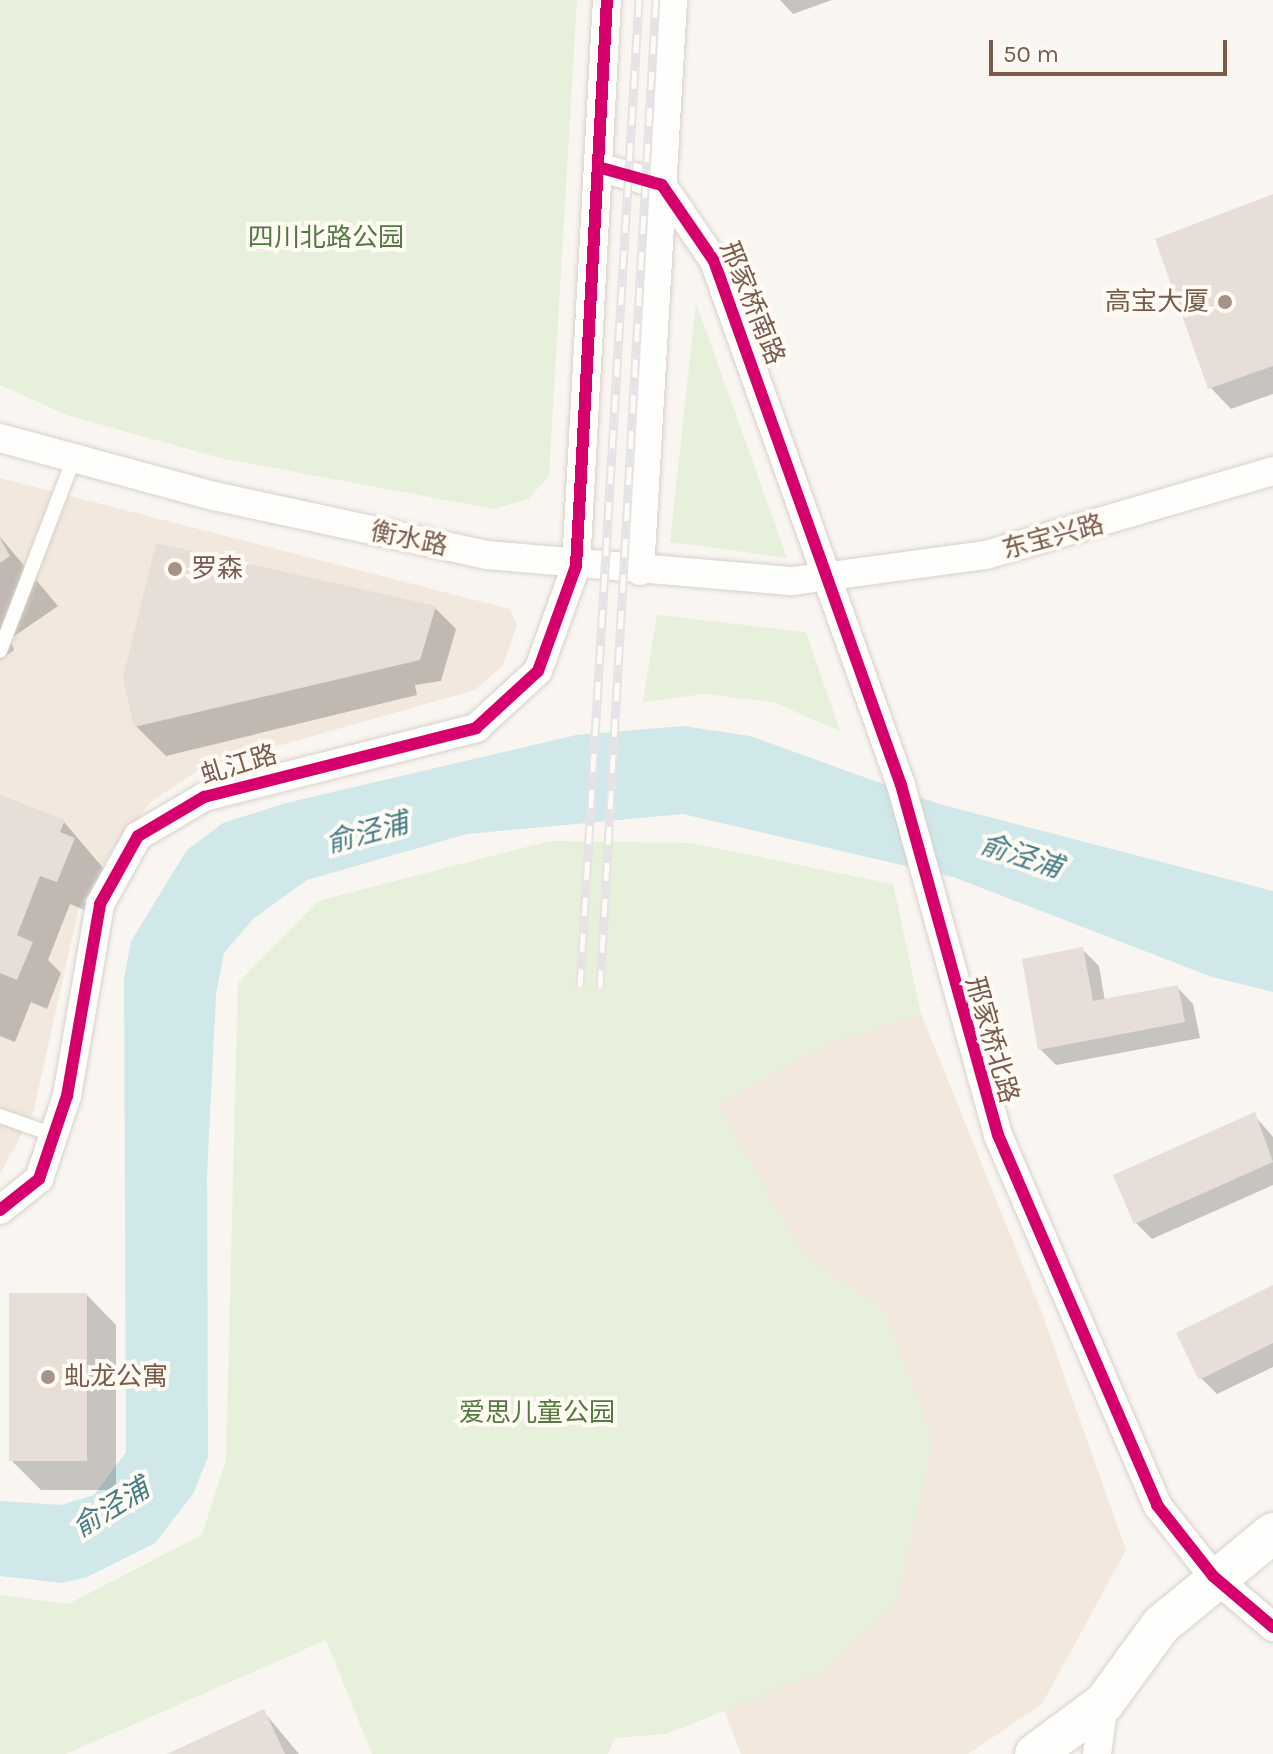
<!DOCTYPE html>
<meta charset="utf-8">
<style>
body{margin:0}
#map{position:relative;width:1273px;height:1754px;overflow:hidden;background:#f9f5f0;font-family:Karla,"Noto Sans SC",sans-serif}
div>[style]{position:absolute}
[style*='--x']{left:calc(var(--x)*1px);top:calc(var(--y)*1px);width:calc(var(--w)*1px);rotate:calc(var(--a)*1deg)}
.residential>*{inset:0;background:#f2e8de}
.green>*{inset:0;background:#e7f0db}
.water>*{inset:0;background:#d0e8ea}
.shadow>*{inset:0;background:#0003}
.building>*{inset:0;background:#e6ded7}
.roads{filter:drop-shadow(0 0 2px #d7d1cb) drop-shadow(0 0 2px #d7d1cb)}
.lane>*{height:14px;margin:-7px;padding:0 7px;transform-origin:7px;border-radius:7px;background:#fefefd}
.street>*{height:28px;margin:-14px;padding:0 14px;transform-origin:14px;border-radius:14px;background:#fefefd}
.secondary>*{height:40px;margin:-20px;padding:0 20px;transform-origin:20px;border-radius:20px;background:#fefefd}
.rail>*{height:9px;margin-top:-4.5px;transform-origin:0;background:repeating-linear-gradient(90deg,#fffaf3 0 18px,#e6e3e7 0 36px);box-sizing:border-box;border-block:2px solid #e6e3e7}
.cycleway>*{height:12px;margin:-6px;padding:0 6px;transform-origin:6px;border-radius:6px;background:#d6006c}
.dots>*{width:22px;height:22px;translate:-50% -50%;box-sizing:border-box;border:4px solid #fffaf3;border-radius:50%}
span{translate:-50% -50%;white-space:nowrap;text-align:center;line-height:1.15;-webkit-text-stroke:8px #fffaf3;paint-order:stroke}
.park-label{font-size:26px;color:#537a41}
.poi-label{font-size:26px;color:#7a5c4d}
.right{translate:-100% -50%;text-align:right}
.left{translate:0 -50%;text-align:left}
.street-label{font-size:26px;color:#7a5c4d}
.water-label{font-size:28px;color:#437c86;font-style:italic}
.scale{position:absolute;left:989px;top:40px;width:238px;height:36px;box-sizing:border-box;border:4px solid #7a5c4d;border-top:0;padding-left:10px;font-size:24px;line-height:28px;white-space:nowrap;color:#7a5c4d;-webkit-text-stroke:6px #fffaf3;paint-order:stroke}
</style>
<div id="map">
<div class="residential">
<div style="clip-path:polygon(0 478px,510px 609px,517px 625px,503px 665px,475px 690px,203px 767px,152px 801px,111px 851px,79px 907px,33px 1113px,0 1174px)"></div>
<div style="clip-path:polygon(921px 1014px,1042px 1313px,1126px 1550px,1042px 1704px,968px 1754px,741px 1754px,724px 1710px,824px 1671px,896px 1600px,933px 1441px,884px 1310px,803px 1256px,718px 1104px,828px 1043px)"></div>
</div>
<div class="green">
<div style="clip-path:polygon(0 0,577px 0,549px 475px,529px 499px,494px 509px,220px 458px,67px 415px,0 385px)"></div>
<div style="clip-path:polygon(696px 303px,787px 558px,670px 542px)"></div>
<div style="clip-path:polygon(657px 615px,806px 632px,840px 731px,773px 702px,704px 694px,643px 702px)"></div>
<div style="clip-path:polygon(550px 841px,691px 843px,893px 884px,921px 1014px,828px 1043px,718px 1104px,803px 1256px,884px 1310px,933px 1441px,896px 1600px,824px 1671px,666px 1734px,615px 1738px,608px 1754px,372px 1754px,326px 1640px,66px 1754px,0 1754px,0 1595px,68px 1604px,202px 1535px,226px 1460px,238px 983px,318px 901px)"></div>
</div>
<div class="water">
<div style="clip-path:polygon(683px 726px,750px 736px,939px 804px,1273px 891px,1273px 992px,1212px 977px,953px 877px,683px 814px,467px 834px,307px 880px,253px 919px,224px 953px,216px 994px,207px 1174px,208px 1457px,193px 1494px,155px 1543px,87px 1577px,62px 1583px,0 1576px,0 1501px,61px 1505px,94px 1495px,126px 1452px,124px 979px,131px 941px,187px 850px,223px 823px,286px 803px,576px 735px)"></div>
</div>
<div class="shadow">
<div style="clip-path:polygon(780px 0,832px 0,793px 14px)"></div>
<div style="clip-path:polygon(1273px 197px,1273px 394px,1231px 409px,1210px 387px)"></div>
<div style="clip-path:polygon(0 537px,58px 606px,10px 639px,14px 650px,0 660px)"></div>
<div style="clip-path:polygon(435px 608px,456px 629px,441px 681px,415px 685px,417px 695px,166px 756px,136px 726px)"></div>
<div style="clip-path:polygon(0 797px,64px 822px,104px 869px,87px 911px,70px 904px,48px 960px,61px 973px,47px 1009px,31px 1002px,15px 1042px,0 1036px)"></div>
<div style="clip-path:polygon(1083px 950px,1099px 966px,1105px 1001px,1177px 987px,1193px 1004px,1200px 1038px,1056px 1065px,1040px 1049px)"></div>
<div style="clip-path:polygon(1254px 1115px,1273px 1137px,1273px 1185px,1152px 1239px,1136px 1223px)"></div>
<div style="clip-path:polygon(1273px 1287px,1273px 1367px,1217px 1394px,1201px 1378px)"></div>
<div style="clip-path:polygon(87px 1295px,116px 1325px,116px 1490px,41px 1490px,11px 1460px)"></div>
<div style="clip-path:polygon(264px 1712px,299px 1754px,172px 1754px)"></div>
</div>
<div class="building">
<div style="clip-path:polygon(1273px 194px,1273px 366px,1208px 389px,1155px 239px)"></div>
<div style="clip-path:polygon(0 538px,10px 556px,0 563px)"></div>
<div style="clip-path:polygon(156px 543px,436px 606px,420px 660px,134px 727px,123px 678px)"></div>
<div style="clip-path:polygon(0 795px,65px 820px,60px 832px,75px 838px,57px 882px,40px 876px,17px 935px,33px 942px,17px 980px,0 973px)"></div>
<div style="clip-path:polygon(1083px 947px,1093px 1001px,1178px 985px,1185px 1022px,1038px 1050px,1022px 959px)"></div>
<div style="clip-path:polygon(1255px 1112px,1273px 1162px,1134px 1224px,1113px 1175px)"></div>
<div style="clip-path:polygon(1273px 1285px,1273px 1343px,1199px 1380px,1176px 1333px)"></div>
<div style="clip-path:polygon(9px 1293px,87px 1293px,87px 1461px,9px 1461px)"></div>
<div style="clip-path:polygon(264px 1709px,285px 1754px,167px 1754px)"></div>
</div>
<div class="roads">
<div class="lane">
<div style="--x:0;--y:651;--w:204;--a:-69"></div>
<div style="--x:0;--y:1116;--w:57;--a:19.4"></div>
</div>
<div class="street">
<div style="--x:598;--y:167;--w:66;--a:15.7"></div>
<div style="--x:662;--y:185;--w:92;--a:55.6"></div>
<div style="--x:714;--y:261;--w:556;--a:70.36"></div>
<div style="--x:901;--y:785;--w:363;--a:74.5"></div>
<div style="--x:998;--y:1135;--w:403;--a:66.7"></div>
<div style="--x:1157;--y:1505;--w:90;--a:51.7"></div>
<div style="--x:1213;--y:1576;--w:79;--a:40.4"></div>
<div style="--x:0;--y:438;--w:222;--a:15.2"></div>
<div style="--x:214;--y:496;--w:279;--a:12.2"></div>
<div style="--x:487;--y:555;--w:307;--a:4.9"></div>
<div style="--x:793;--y:581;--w:195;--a:-7.7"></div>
<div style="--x:986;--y:555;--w:299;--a:-16.3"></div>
<div style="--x:640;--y:571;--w:572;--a:-86.69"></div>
<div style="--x:0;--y:1210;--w:50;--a:-38.5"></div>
<div style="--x:39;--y:1179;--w:88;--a:-71.4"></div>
<div style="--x:67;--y:1096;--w:195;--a:-80.2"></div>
<div style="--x:100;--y:904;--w:78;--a:-60.8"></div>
<div style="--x:138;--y:836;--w:77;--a:-30.6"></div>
<div style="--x:204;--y:797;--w:281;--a:-14.2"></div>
<div style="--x:476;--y:728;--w:84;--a:-42.6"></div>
<div style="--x:538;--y:671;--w:112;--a:-70.1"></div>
<div style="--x:576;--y:566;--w:567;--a:-86.87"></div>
<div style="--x:1097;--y:1754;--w:51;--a:-82.2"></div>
</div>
<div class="secondary">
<div style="--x:1035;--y:1754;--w:86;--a:-36.5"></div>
<div style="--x:1104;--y:1703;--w:97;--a:-53.8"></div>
<div style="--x:1161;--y:1625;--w:145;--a:-39.4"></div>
</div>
</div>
<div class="rail">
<div style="--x:580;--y:987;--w:989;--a:-86.58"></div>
<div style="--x:600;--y:988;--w:990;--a:-86.76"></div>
</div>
<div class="cycleway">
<div style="--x:598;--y:167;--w:66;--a:15.7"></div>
<div style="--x:662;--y:185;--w:92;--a:55.6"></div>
<div style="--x:714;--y:261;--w:556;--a:70.36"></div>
<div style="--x:901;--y:785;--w:363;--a:74.5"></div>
<div style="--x:998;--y:1135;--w:403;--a:66.7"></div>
<div style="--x:1157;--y:1505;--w:90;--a:51.7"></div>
<div style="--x:1213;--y:1576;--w:79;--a:40.4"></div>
<div style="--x:0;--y:1210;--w:50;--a:-38.5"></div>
<div style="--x:39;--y:1179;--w:88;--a:-71.4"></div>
<div style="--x:67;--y:1096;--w:195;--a:-80.2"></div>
<div style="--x:100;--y:904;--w:78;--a:-60.8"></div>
<div style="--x:138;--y:836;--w:77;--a:-30.6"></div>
<div style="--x:204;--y:797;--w:281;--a:-14.2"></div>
<div style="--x:476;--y:728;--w:84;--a:-42.6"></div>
<div style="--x:538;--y:671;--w:112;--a:-70.1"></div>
<div style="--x:576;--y:566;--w:567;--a:-86.87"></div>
</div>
<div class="dots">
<div style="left:1225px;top:302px;background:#a69286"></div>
<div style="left:175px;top:569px;background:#a69286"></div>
<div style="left:48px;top:1377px;background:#a69286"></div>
</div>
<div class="park-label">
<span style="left:326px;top:238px">四川北路公园</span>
<span style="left:537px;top:1413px">爱思儿童公园</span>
</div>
<div class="poi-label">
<span class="right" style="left:1209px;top:302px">高宝大厦</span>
<span class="left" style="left:191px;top:569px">罗森</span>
<span class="left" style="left:64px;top:1377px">虬龙公寓</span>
</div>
<div class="street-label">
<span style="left:752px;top:303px;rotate:68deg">邢家桥南路</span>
<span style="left:1053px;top:537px;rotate:-15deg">东宝兴路</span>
<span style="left:409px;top:539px;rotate:12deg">衡水路</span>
<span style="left:239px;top:765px;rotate:-17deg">虬江路</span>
<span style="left:992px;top:1040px;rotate:74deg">邢家桥北路</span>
</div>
<div class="water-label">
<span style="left:367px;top:833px;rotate:-15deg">俞泾浦</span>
<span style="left:1021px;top:856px;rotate:18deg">俞泾浦</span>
<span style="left:111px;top:1508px;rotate:-32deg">俞泾浦</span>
</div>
<div class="scale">50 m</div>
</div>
